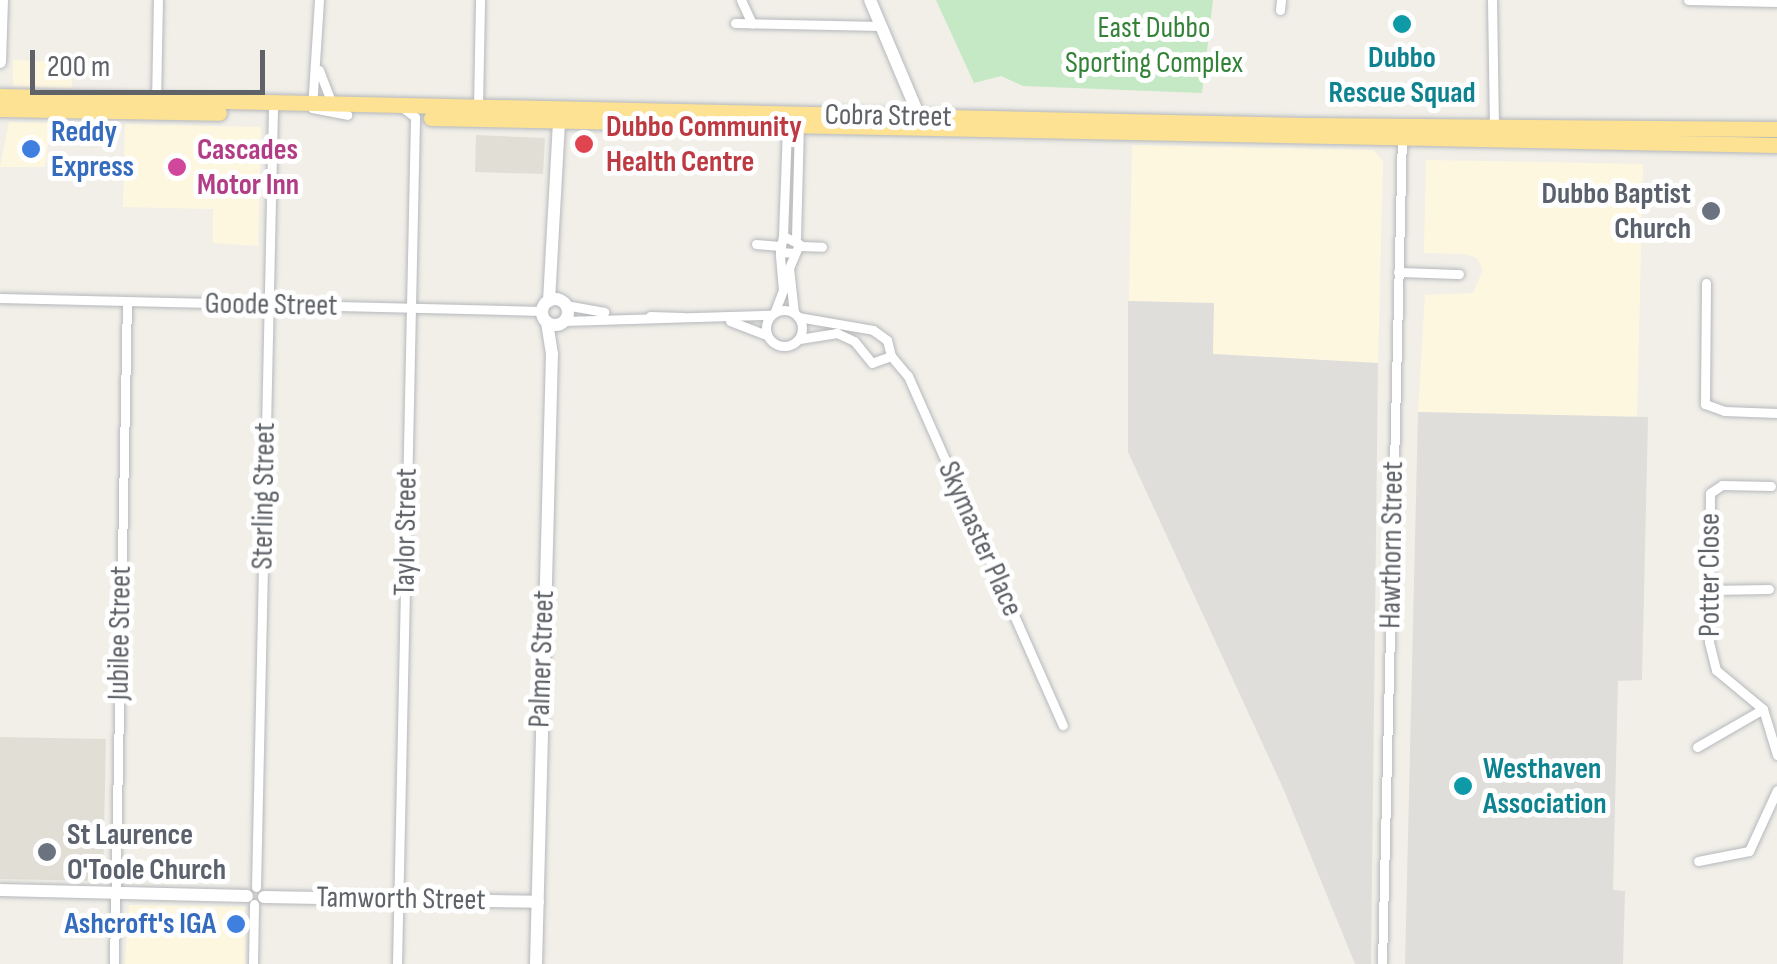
<!DOCTYPE html>
<style>
body{margin:0}
#map{position:relative;width:1777px;height:964px;overflow:hidden;background:#f1efe8;font-family:"Sofia Sans Condensed",sans-serif}
div>[style]{position:absolute}
[style*='--x']{left:calc(var(--x)*1px);top:calc(var(--y)*1px);width:calc(var(--w)*1px);rotate:calc(var(--a)*1deg)}
.commercial>*{inset:0;background:#fef7e0}
.industrial>*{inset:0;background:#e0deda}
.education>*{inset:0;background:#e1ded6}
.green>*{inset:0;background:#c5e8c5}
.roads{filter:drop-shadow(0 0 2px #b5b8bc) drop-shadow(0 0 2px #b5b8bc)}
.street>*{height:9px;margin:-4.5px;padding:0 4.5px;transform-origin:4.5px;border-radius:4.5px;background:#fff}
.street>.ring{margin:-4.5px;padding:0;box-sizing:content-box;background:none;border:9px solid #fff;border-radius:50%}
.secondary>*{height:12px;margin:-6px;padding:0 6px;transform-origin:6px;border-radius:6px;background:#fff}
.secondary>.ring{margin:-6px;padding:0;box-sizing:content-box;background:none;border:12px solid #fff;border-radius:50%}
.highway>*{height:15px;margin:-7.5px;padding:0 7.5px;transform-origin:7.5px;border-radius:7.5px;background:#fde293}
.dots>*{width:28px;height:28px;translate:-50% -50%;box-sizing:border-box;border:5px solid #fff;border-radius:50%}
span{translate:-50% -50%;white-space:nowrap;text-align:center;line-height:1.15;-webkit-text-stroke:10px #fff;paint-order:stroke}
.park-label{font-size:30px;color:#348238}
.culture-label{font-size:30px;color:#0d838f;font-weight:700}
.left{translate:0 -50%;text-align:left}
.street-label{font-size:30px;color:#5f6368}
.health-label{font-size:30px;color:#be3a42;font-weight:700}
.shop-label{font-size:30px;color:#366cbe;font-weight:700}
.right{translate:-100% -50%;text-align:right}
.hotel-label{font-size:30px;color:#b23c85;font-weight:700}
.worship-label{font-size:30px;color:#5b616d;font-weight:700}
.scale{position:absolute;left:30px;top:50px;width:235px;height:45px;box-sizing:border-box;border:5px solid #5f6368;border-top:0;padding-left:12px;font-size:30px;line-height:35px;white-space:nowrap;color:#5f6368;-webkit-text-stroke:8px #fff;paint-order:stroke}
</style>
<div id="map">
<div class="commercial">
<div style="clip-path:polygon(13px 60px,73px 62px,72px 88px,13px 86px)"></div>
<div style="clip-path:polygon(9px 122px,51px 123px,45px 167px,0 167px)"></div>
<div style="clip-path:polygon(125px 124px,261px 127px,258px 246px,213px 243px,213px 209px,123px 207px)"></div>
<div style="clip-path:polygon(1132px 145px,1373px 150px,1383px 161px,1378px 363px,1212px 354px,1213px 303px,1129px 301px)"></div>
<div style="clip-path:polygon(1426px 160px,1643px 164px,1637px 417px,1418px 412px,1425px 295px,1473px 293px,1483px 270px,1477px 258px,1466px 254px,1424px 253px)"></div>
<div style="clip-path:polygon(129px 905px,245px 907px,245px 964px,125px 964px)"></div>
</div>
<div class="industrial">
<div style="clip-path:polygon(1128px 301px,1214px 303px,1213px 354px,1378px 363px,1371px 964px,1355px 964px,1283px 788px,1128px 452px)"></div>
<div style="clip-path:polygon(1418px 412px,1648px 417px,1642px 680px,1618px 681px,1613px 890px,1625px 891px,1623px 964px,1405px 964px)"></div>
</div>
<div class="education">
<div style="clip-path:polygon(476px 135px,545px 138px,543px 174px,475px 172px)"></div>
<div style="clip-path:polygon(0 737px,106px 739px,103px 881px,0 879px)"></div>
</div>
<div class="green">
<div style="clip-path:polygon(936px 0,1213px 0,1202px 93px,1023px 86px,1001px 76px,974px 83px)"></div>
</div>
<div class="roads">
<div class="street">
<div style="--x:319;--y:0;--w:108;--a:93.7"></div>
<div style="--x:312;--y:108;--w:36;--a:11"></div>
<div style="--x:741;--y:0;--w:26;--a:65"></div>
<div style="--x:1492;--y:0;--w:127;--a:89.1"></div>
<div style="--x:1688;--y:0;--w:89;--a:1.3"></div>
<div style="--x:1280;--y:10;--w:10;--a:-84"></div>
<div style="--x:735;--y:23;--w:147;--a:1.2"></div>
<div style="--x:319;--y:70;--w:34;--a:69"></div>
<div style="--x:156;--y:102;--w:102;--a:-88.9"></div>
<div style="--x:478;--y:107;--w:107;--a:-88.9"></div>
<div style="--x:783;--y:236;--w:111;--a:-87.9"></div>
<div style="--x:796;--y:238;--w:117;--a:-88.5"></div>
<div style="--x:756;--y:244;--w:21;--a:5"></div>
<div style="--x:799;--y:246;--w:23;--a:2"></div>
<div style="--x:1398;--y:272;--w:61;--a:1.9"></div>
<div style="--x:1706;--y:283;--w:121;--a:90.5"></div>
<div style="--x:1705;--y:404;--w:20;--a:20"></div>
<div style="--x:1724;--y:411;--w:53;--a:2.2"></div>
<div style="--x:0;--y:298;--w:542;--a:1.37"></div>
<div style="--x:565;--y:305;--w:40;--a:10"></div>
<div class="ring" style="left:766px;top:310px;width:27px;height:27px"></div>
<div style="--x:775;--y:311;--w:22;--a:-69"></div>
<div style="--x:783;--y:290;--w:36;--a:-95"></div>
<div style="--x:794;--y:313;--w:45;--a:-96.3"></div>
<div style="--x:789;--y:268;--w:26;--a:-67"></div>
<div style="--x:799;--y:244;--w:18;--a:-153"></div>
<div style="--x:783;--y:236;--w:16;--a:101"></div>
<div style="--x:780;--y:252;--w:15;--a:4"></div>
<div style="--x:650;--y:316;--w:32;--a:2"></div>
<div style="--x:798;--y:317;--w:76;--a:9.8"></div>
<div style="--x:873;--y:330;--w:17;--a:36"></div>
<div style="--x:887;--y:340;--w:16;--a:76"></div>
<div style="--x:891;--y:356;--w:20;--a:160"></div>
<div style="--x:872;--y:363;--w:28;--a:-129"></div>
<div style="--x:854;--y:341;--w:19;--a:-155"></div>
<div style="--x:837;--y:333;--w:38;--a:171"></div>
<div style="--x:564;--y:321;--w:207;--a:-1.7"></div>
<div style="--x:730;--y:321;--w:39;--a:21"></div>
<div style="--x:891;--y:356;--w:26;--a:50"></div>
<div style="--x:908;--y:376;--w:382;--a:66.1"></div>
<div style="--x:1771;--y:486;--w:49;--a:-178.8"></div>
<div style="--x:1722;--y:485;--w:14;--a:146"></div>
<div style="--x:1710;--y:493;--w:149;--a:90.4"></div>
<div style="--x:1709;--y:642;--w:29;--a:76"></div>
<div style="--x:1716;--y:670;--w:61;--a:39.7"></div>
<div style="--x:1763;--y:709;--w:48;--a:73.1"></div>
<div style="--x:1710;--y:590;--w:59;--a:-1"></div>
<div style="--x:1697;--y:747;--w:76;--a:-29.9"></div>
<div style="--x:1698;--y:861;--w:52;--a:-11.1"></div>
<div style="--x:1749;--y:851;--w:67;--a:-65.3"></div>
<div style="--x:256;--y:887;--w:782;--a:-88.75"></div>
<div style="--x:114;--y:964;--w:662;--a:-88.88"></div>
<div style="--x:253;--y:964;--w:60;--a:-89"></div>
<div style="--x:397;--y:964;--w:847;--a:-88.78"></div>
<div style="--x:415;--y:117;--w:15;--a:-143"></div>
<div style="--x:1382;--y:964;--w:831;--a:-88.62"></div>
</div>
<div class="secondary">
<div style="--x:870;--y:0;--w:131;--a:67.1"></div>
<div style="--x:0;--y:62;--w:62;--a:-88.2"></div>
<div class="ring" style="left:542px;top:299px;width:14px;height:14px"></div>
<div style="--x:549;--y:301;--w:178;--a:-86.8"></div>
<div style="--x:0;--y:890;--w:247;--a:1.4"></div>
<div style="--x:264;--y:897;--w:274;--a:1"></div>
<div style="--x:536;--y:964;--w:610;--a:-88.5"></div>
<div style="--x:552;--y:354;--w:32;--a:-99"></div>
</div>
<div class="highway">
<div style="--x:0;--y:96;--w:1305;--a:1.27"></div>
<div style="--x:1305;--y:125;--w:472;--a:0.5"></div>
<div style="--x:0;--y:109;--w:219;--a:1"></div>
<div style="--x:431;--y:118;--w:1346;--a:1.15"></div>
</div>
</div>
<div class="dots">
<div style="left:1402px;top:24px;background:#0f9aa8"></div>
<div style="left:584px;top:144px;background:#e0444e"></div>
<div style="left:31px;top:149px;background:#3f7fe0"></div>
<div style="left:177px;top:167px;background:#d1479c"></div>
<div style="left:1711px;top:211px;background:#6b7280"></div>
<div style="left:1463px;top:786px;background:#0f9aa8"></div>
<div style="left:47px;top:852px;background:#6b7280"></div>
<div style="left:236px;top:924px;background:#3f7fe0"></div>
</div>
<div class="park-label">
<span style="left:1154px;top:45px">East Dubbo<br>Sporting Complex</span>
</div>
<div class="culture-label">
<span style="left:1402px;top:75px">Dubbo<br>Rescue Squad</span>
<span class="left" style="left:1483px;top:786px">Westhaven<br>Association</span>
</div>
<div class="street-label">
<span style="left:888px;top:116px;rotate:1deg">Cobra Street</span>
<span style="left:271px;top:305px;rotate:1deg">Goode Street</span>
<span style="left:264px;top:496px;rotate:-89deg">Sterling Street</span>
<span style="left:406px;top:532px;rotate:-89deg">Taylor Street</span>
<span style="left:980px;top:539px;rotate:66deg">Skymaster Place</span>
<span style="left:1392px;top:545px;rotate:-89deg">Hawthorn Street</span>
<span style="left:1710px;top:575px;rotate:-90deg">Potter Close</span>
<span style="left:120px;top:633px;rotate:-89deg">Jubilee Street</span>
<span style="left:542px;top:659px;rotate:-88deg">Palmer Street</span>
<span style="left:401px;top:899px;rotate:1deg">Tamworth Street</span>
</div>
<div class="health-label">
<span class="left" style="left:606px;top:144px">Dubbo Community<br>Health Centre</span>
</div>
<div class="shop-label">
<span class="left" style="left:51px;top:149px">Reddy<br>Express</span>
<span class="right" style="left:216px;top:924px">Ashcroft's IGA</span>
</div>
<div class="hotel-label">
<span class="left" style="left:197px;top:167px">Cascades<br>Motor Inn</span>
</div>
<div class="worship-label">
<span class="right" style="left:1691px;top:211px">Dubbo Baptist<br>Church</span>
<span class="left" style="left:67px;top:852px">St Laurence<br>O'Toole Church</span>
</div>
<div class="scale">200 m</div>
</div>
